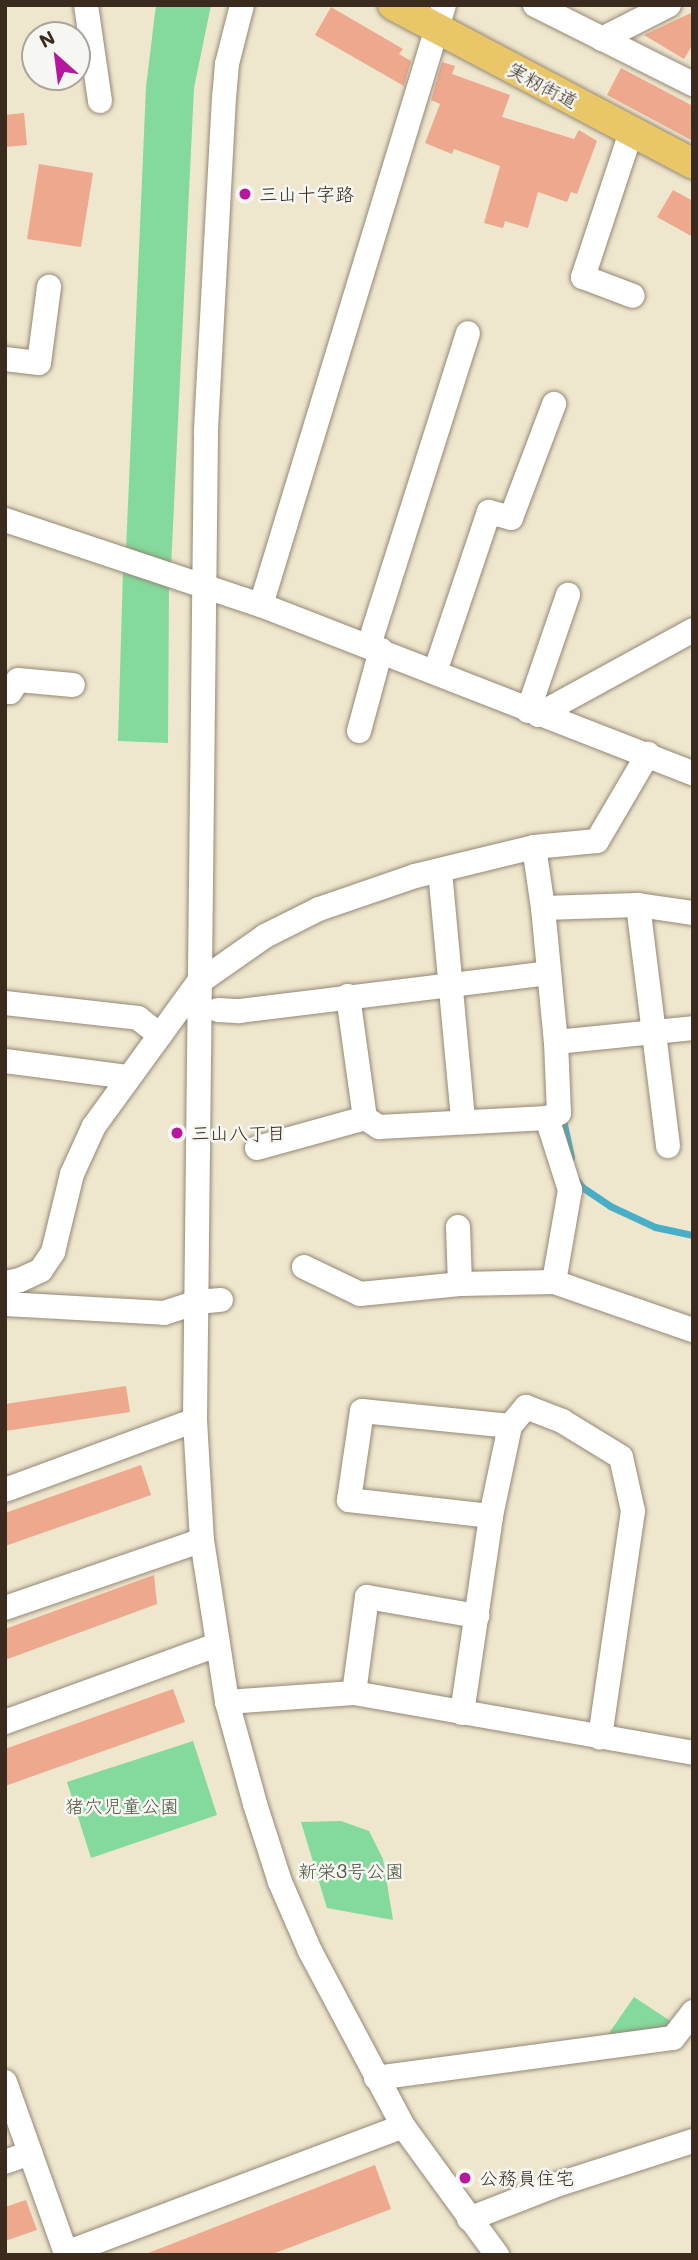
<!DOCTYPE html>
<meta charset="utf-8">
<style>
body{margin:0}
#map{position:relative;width:698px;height:2260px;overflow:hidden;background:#eee6cd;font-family:Mali,"Klee One",sans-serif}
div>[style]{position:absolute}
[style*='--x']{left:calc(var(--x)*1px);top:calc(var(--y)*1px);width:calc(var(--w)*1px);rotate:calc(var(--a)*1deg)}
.green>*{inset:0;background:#84d99c}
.stream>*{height:7px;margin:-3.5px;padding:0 3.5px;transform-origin:3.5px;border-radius:3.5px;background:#49afc9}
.building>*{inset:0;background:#eda88d}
.roads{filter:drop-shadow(0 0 2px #948876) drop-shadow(0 0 2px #948876)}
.minor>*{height:24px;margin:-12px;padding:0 12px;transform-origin:12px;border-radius:12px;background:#fff}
.major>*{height:30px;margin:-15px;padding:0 15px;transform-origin:15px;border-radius:15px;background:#e9c769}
.dots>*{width:19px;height:19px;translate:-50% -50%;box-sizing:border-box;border:4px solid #f6f6f2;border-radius:50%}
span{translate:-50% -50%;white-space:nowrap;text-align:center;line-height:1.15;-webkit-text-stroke:5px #f6f6f2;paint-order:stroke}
.street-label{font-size:19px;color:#3b2a1e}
.poi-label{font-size:19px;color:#3b2a1e}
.left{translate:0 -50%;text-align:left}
.park-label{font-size:19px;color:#4d563e}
.frame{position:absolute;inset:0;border:7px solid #3b2a1e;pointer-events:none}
.north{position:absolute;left:21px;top:21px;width:70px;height:70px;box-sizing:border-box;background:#f6f6f2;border:2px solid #aba49d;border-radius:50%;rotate:332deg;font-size:19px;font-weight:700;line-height:28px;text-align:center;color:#3b2a1e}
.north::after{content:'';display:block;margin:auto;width:24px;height:32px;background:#b5179e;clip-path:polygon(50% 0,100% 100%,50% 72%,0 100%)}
</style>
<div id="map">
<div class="green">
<div style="clip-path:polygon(156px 5px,211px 5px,194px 88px,171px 567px,126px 551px,146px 87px)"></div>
<div style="clip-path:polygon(123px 571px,169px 583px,168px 743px,118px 741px)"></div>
<div style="clip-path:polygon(193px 1741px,217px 1815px,91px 1858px,67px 1782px)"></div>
<div style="clip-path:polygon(341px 1821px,369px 1831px,383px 1859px,393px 1920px,327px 1908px,301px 1822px)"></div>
<div style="clip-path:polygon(634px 1997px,675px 2024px,670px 2030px,607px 2036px)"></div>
</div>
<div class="stream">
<div style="--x:564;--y:1124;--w:34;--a:78"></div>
<div style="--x:576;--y:1179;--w:10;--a:53"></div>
<div style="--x:582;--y:1187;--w:34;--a:34"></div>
<div style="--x:610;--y:1206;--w:50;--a:25"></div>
<div style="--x:655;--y:1227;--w:39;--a:12"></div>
</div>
<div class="building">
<div style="clip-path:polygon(331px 7px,403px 49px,399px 54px,411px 61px,404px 86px,315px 35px)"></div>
<div style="clip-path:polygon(693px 12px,693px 44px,684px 59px,644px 35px)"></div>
<div style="clip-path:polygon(442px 62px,455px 66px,452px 74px,510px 95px,502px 117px,574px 139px,579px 130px,597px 141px,577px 194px,571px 192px,567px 202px,538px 192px,528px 228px,505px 221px,503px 228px,484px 223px,500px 166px,454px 149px,452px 154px,425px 143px,440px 104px,431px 100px)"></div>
<div style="clip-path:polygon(621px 68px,693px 106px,693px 141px,607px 95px)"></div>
<div style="clip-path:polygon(24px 113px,27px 145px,5px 147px,5px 115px)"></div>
<div style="clip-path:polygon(39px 164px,93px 173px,81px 247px,27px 239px)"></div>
<div style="clip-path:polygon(673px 190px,693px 201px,693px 237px,657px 217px)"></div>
<div style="clip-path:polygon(126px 1386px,130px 1412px,5px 1431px,5px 1404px)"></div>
<div style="clip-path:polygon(141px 1465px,151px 1495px,5px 1546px,5px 1513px)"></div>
<div style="clip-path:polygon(154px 1575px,157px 1604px,5px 1660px,5px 1629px)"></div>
<div style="clip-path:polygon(173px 1689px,185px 1722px,5px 1786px,5px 1749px)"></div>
<div style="clip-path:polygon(375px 2165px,391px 2209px,270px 2255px,143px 2255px)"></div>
<div style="clip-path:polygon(26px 2200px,37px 2230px,5px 2241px,5px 2207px)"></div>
</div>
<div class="roads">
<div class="minor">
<div style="--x:86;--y:5;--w:97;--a:81.7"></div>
<div style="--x:242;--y:5;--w:61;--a:104.3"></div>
<div style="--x:227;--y:64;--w:33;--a:95"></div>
<div style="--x:224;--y:97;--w:337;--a:93.1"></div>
<div style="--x:206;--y:434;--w:986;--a:90.64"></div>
<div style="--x:195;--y:1420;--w:120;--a:86.7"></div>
<div style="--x:202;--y:1540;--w:164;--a:81.2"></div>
<div style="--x:227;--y:1702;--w:106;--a:74.6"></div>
<div style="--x:255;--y:1804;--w:82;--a:72.2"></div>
<div style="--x:280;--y:1882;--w:75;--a:66.5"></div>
<div style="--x:310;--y:1951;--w:198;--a:62"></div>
<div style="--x:403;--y:2126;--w:160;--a:53.9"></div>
<div style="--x:535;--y:5;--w:177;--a:26.6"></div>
<div style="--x:602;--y:39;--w:75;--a:-26.9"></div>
<div style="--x:631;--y:132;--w:153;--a:108.3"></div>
<div style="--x:583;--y:277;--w:53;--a:20.8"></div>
<div style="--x:5;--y:359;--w:34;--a:7"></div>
<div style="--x:39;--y:363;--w:77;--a:-82.5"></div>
<div style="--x:5;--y:520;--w:270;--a:18.4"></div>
<div style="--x:261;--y:605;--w:464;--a:21.3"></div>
<div style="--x:261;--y:605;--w:627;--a:-73.04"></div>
<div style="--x:369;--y:645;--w:327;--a:-72.4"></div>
<div style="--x:435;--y:672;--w:169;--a:-71.4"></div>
<div style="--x:489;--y:512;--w:23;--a:15"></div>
<div style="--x:511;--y:518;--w:122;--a:-69.3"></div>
<div style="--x:5;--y:692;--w:5;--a:0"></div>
<div style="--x:10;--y:692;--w:14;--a:-56"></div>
<div style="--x:18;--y:680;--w:55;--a:5.2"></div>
<div style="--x:528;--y:711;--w:123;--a:-71"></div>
<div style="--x:538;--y:715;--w:177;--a:-28.7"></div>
<div style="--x:359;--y:731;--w:84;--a:-74.8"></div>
<div style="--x:534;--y:847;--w:62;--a:81.6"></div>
<div style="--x:543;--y:908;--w:135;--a:84.5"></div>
<div style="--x:556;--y:1042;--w:71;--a:87.6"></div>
<div style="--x:559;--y:1113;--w:13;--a:157"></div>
<div style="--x:440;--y:871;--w:251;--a:84.7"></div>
<div style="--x:638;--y:905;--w:243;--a:82.9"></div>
<div style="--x:543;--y:908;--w:95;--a:-1.8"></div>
<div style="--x:638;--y:905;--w:56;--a:8.3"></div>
<div style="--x:348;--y:996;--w:123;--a:82.1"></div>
<div style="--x:365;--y:1118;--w:17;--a:33"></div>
<div style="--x:379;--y:1127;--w:168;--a:-3.1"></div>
<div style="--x:547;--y:1118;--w:76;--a:72.3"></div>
<div style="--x:570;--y:1190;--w:93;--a:99.9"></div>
<div style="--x:5;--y:1003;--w:134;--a:6.4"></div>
<div style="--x:138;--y:1018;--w:28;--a:38"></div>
<div style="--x:218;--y:1010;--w:22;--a:3"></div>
<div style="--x:240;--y:1011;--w:311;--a:-7"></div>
<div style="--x:556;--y:1042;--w:138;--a:-5.8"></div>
<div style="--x:5;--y:1061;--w:125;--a:7.4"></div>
<div style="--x:257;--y:1148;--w:112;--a:-15.5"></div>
<div style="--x:458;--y:1227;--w:57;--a:88"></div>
<div style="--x:304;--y:1267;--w:62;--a:25.7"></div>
<div style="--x:360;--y:1294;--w:100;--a:-5.7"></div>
<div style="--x:460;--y:1284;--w:94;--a:-1.2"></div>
<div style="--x:554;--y:1282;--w:147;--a:19.1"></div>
<div style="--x:5;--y:1283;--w:15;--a:-11"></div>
<div style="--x:20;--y:1280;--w:23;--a:-25"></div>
<div style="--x:41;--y:1270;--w:22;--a:-56"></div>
<div style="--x:53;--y:1252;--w:80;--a:-76.3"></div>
<div style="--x:72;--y:1174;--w:53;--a:-65.4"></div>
<div style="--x:94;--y:1126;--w:177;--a:-54"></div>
<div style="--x:198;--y:983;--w:82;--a:-35"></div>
<div style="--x:265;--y:936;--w:60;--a:-26.6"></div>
<div style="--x:319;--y:909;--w:102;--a:-19"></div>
<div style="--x:415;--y:876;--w:122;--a:-13.7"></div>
<div style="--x:534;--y:847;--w:63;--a:-5.4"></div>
<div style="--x:597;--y:841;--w:101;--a:-59.6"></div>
<div style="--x:5;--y:1304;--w:159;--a:3.2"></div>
<div style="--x:164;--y:1313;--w:35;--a:-18"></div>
<div style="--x:197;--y:1302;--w:24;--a:-5"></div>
<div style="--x:5;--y:1490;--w:202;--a:-20.2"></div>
<div style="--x:491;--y:1516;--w:143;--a:-173.6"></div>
<div style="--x:349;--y:1500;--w:90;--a:-81.7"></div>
<div style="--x:362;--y:1411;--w:149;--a:5.8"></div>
<div style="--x:5;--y:1608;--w:208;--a:-19"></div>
<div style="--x:354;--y:1693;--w:97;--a:-82.3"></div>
<div style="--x:367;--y:1597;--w:112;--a:9.8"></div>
<div style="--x:227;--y:1702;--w:127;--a:-4.1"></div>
<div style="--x:354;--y:1693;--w:344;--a:10"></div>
<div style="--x:462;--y:1713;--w:199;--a:-81.6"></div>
<div style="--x:491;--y:1516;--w:92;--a:-78.1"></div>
<div style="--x:510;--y:1426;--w:25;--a:-50"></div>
<div style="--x:526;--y:1407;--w:39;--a:21"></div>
<div style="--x:562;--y:1421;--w:69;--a:31.4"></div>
<div style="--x:621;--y:1457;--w:55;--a:77.5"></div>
<div style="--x:633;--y:1511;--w:229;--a:98.3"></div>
<div style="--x:5;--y:1722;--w:225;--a:-20"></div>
<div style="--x:376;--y:2078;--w:300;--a:-7.7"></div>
<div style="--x:673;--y:2038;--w:33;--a:-52"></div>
<div style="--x:5;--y:2082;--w:182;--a:70.4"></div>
<div style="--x:66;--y:2253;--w:360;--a:-20.6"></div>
<div style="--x:5;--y:2162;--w:27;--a:-20"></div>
<div style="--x:469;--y:2219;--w:97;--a:-21.3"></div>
<div style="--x:559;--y:2184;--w:141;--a:-17.8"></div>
</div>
<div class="major">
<div style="--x:393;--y:5;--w:340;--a:27.9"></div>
</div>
</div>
<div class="dots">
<div style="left:245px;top:194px;background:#b5179e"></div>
<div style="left:177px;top:1133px;background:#b5179e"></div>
<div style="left:465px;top:2178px;background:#b5179e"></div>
</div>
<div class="street-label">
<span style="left:543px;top:85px;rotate:28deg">実籾街道</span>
</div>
<div class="poi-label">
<span class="left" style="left:259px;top:194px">三山十字路</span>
<span class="left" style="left:191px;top:1133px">三山八丁目</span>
<span class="left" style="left:479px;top:2178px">公務員住宅</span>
</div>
<div class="park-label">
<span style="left:122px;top:1806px">猪穴児童公園</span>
<span style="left:351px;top:1871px">新栄3号公園</span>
</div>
<div class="frame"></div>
<div class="north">N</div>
</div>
